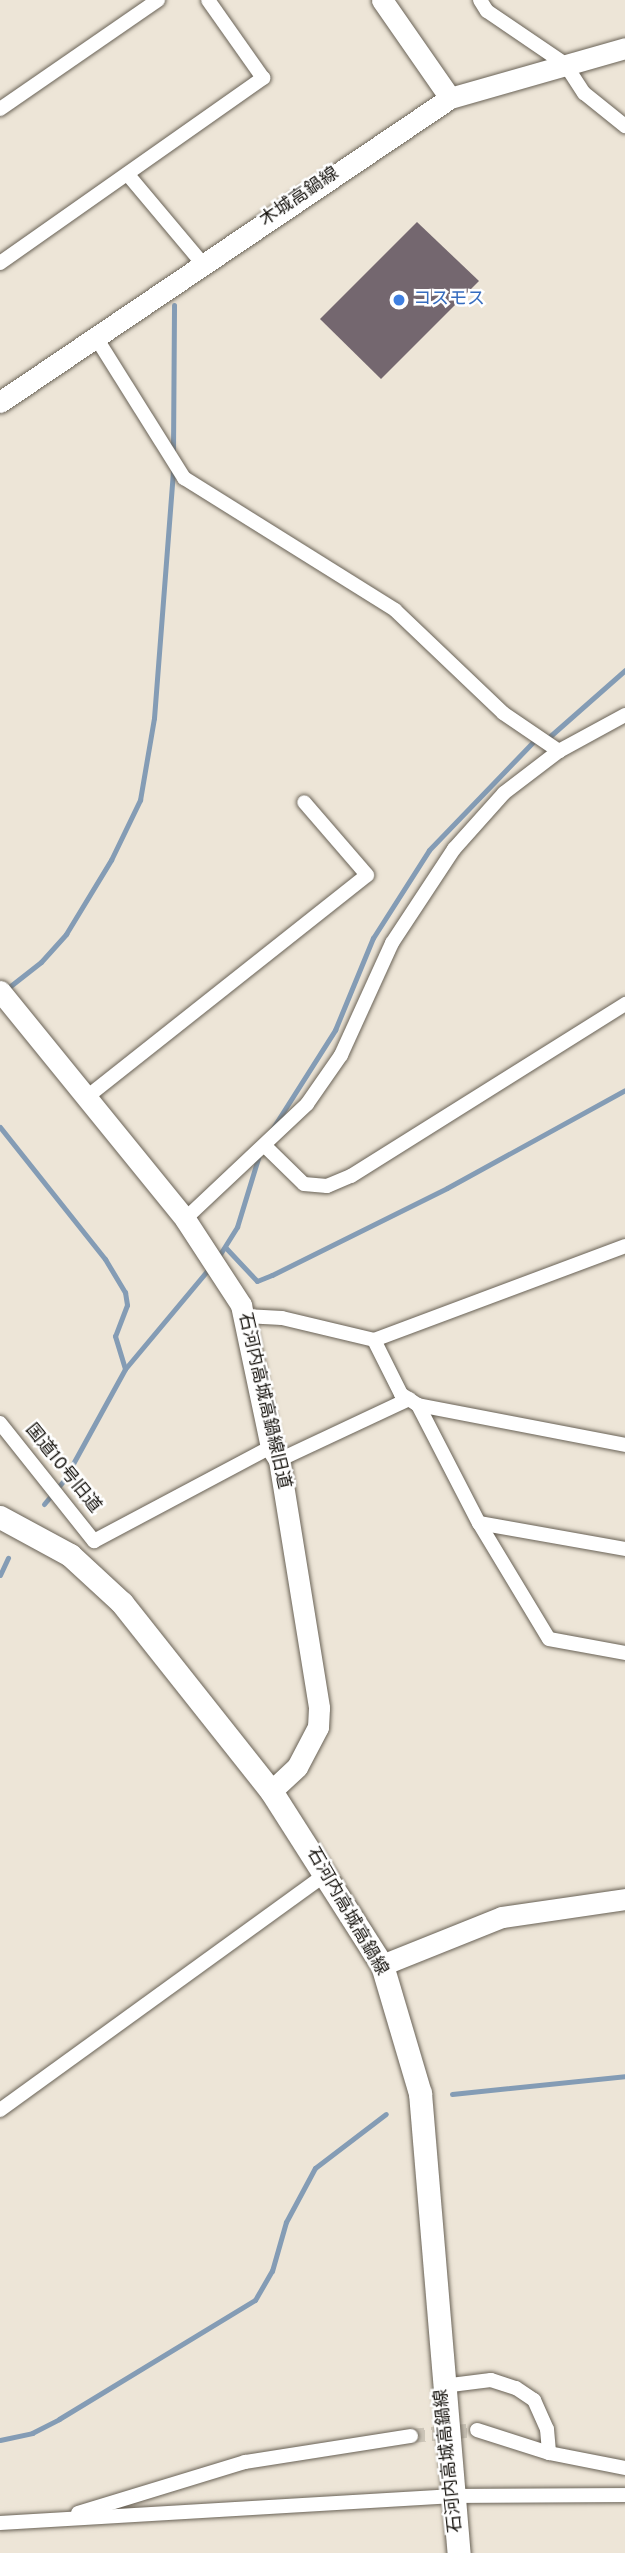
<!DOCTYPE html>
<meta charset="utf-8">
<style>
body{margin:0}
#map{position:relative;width:625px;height:2553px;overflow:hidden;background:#ede5d7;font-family:Overpass,"Noto Sans JP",sans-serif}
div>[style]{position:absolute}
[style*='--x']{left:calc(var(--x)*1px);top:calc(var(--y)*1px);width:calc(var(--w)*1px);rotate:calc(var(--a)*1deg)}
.stream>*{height:5px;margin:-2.5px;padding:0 2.5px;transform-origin:2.5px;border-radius:2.5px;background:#849cb5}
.building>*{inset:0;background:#74676f}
.street-tunnel>*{height:14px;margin-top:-7px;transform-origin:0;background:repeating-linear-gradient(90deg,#cdc6b9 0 14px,transparent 0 21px)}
.roads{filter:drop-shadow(0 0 2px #696256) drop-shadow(0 0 2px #696256)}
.street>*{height:14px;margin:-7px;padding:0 7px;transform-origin:7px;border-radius:7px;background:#fff}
.secondary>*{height:21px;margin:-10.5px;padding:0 10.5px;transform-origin:10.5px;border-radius:10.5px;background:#fff}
.primary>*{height:23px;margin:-11.5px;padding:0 11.5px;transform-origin:11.5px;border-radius:11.5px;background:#fff}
.dots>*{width:19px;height:19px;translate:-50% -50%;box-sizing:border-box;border:4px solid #fff;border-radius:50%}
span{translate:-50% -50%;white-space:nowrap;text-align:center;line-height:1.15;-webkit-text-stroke:5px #fff;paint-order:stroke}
.street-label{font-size:18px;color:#181510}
.shop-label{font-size:18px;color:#366cbe}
.left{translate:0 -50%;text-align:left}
</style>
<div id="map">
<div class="stream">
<div style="--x:173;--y:452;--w:147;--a:-89.6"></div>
<div style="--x:4;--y:991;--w:47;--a:-38.1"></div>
<div style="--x:41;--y:962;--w:38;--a:-48"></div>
<div style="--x:66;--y:934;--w:87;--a:-58.7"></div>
<div style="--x:111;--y:860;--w:67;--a:-64.2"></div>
<div style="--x:140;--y:800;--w:83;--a:-80.3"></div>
<div style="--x:154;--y:718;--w:250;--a:-85.6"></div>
<div style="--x:0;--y:1127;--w:169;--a:51.5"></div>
<div style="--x:105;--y:1259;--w:39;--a:59"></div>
<div style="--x:125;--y:1292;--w:13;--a:81"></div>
<div style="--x:127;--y:1305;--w:33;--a:111"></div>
<div style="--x:115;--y:1336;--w:34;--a:73"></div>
<div style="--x:271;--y:1131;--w:120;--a:-57.6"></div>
<div style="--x:335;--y:1030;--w:100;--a:-67.6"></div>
<div style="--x:373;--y:938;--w:104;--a:-57.5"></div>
<div style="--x:429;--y:850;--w:151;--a:-46.1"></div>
<div style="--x:534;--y:741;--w:14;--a:-12"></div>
<div style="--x:548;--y:738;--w:103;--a:-41.4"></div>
<div style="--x:226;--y:1248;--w:45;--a:46.8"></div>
<div style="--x:257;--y:1281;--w:16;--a:-22"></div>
<div style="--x:272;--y:1275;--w:195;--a:-26.4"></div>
<div style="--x:447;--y:1188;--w:203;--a:-28.8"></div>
<div style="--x:217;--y:1259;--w:38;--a:-58"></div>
<div style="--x:237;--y:1227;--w:75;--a:-73"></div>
<div style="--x:44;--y:1504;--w:31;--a:-50"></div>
<div style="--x:64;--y:1480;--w:127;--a:-61.2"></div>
<div style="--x:125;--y:1369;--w:134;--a:-50.1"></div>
<div style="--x:0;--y:1575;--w:19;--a:-65"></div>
<div style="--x:452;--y:2094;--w:174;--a:-5.9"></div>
<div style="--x:0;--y:2440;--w:33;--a:-12"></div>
<div style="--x:32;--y:2433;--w:30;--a:-27"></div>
<div style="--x:59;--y:2419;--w:229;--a:-31.3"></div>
<div style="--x:255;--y:2300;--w:34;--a:-60"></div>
<div style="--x:272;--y:2271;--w:51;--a:-74.1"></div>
<div style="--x:286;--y:2222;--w:61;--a:-61.8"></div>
<div style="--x:315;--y:2168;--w:89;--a:-37.3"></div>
</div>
<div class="building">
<div style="clip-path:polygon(417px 222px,479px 281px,381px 379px,320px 319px)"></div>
</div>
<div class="street-tunnel">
<div style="--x:411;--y:2436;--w:66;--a:-5.2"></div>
</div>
<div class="roads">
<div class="street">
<div style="--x:480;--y:0;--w:13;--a:58"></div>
<div style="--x:487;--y:11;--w:94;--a:34.2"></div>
<div style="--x:565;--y:64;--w:35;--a:57"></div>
<div style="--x:584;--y:93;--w:53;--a:38.8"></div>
<div style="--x:0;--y:109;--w:192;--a:-34.6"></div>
<div style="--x:129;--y:176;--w:114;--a:50"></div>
<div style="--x:0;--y:263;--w:322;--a:-35.1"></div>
<div style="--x:263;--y:78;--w:95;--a:-125.2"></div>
<div style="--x:95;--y:336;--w:168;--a:57.9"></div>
<div style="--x:184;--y:478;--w:249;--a:32"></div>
<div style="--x:395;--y:610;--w:149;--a:43.6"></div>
<div style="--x:503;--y:713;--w:68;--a:34.2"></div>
<div style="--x:87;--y:1097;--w:357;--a:-38.4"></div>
<div style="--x:367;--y:875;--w:96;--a:-130.8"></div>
<div style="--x:265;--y:1146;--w:54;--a:44.3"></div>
<div style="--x:304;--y:1184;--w:23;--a:5"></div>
<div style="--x:327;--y:1186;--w:26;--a:-23"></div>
<div style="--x:351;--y:1176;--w:324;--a:-32.1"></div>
<div style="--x:185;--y:1219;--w:168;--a:-43.3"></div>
<div style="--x:307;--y:1104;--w:60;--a:-55.2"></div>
<div style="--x:341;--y:1055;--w:123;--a:-65.5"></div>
<div style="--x:392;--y:943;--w:113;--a:-56.6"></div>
<div style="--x:454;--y:849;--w:75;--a:-48.2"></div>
<div style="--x:504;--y:793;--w:69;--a:-37.4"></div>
<div style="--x:559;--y:751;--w:75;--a:-28.6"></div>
<div style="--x:245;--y:1316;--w:37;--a:3"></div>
<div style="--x:282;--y:1318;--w:95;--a:13.4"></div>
<div style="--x:374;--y:1340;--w:268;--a:-20.5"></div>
<div style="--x:374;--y:1340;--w:60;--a:63.4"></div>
<div style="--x:401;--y:1394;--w:20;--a:33"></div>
<div style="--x:418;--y:1405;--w:211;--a:10.9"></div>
<div style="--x:418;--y:1405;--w:133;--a:62.7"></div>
<div style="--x:479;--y:1523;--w:135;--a:58.9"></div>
<div style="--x:549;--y:1639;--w:77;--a:10.4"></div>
<div style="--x:0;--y:1423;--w:151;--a:51.5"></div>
<div style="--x:94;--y:1541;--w:200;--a:-28"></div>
<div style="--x:279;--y:1460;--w:144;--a:-25.1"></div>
<div style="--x:479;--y:1523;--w:148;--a:10.1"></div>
<div style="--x:0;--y:2110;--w:404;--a:-35.9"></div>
<div style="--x:443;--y:2386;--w:48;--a:-7.1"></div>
<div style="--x:491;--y:2380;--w:26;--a:18"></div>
<div style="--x:516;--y:2388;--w:22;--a:34"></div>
<div style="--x:534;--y:2400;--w:32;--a:66"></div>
<div style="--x:547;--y:2429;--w:24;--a:85"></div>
<div style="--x:549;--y:2453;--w:77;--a:11.2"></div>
<div style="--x:477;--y:2430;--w:76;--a:17.7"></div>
<div style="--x:78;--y:2513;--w:175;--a:-17"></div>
<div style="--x:245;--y:2462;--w:168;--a:-8.9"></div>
<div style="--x:0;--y:2523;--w:455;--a:-3.4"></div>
<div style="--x:454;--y:2496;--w:171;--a:-0.3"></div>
</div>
<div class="secondary">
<div style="--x:382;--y:0;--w:119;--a:55.2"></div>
<div style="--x:0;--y:402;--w:543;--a:-34.04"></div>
<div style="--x:450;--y:98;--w:182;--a:-15.9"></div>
<div style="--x:0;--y:991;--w:294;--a:50.9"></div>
<div style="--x:185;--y:1219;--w:103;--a:56.9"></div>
<div style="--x:241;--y:1305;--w:145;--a:78.1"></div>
<div style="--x:271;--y:1447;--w:15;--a:58"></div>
<div style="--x:279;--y:1460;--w:251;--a:80.8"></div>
<div style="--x:319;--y:1708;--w:19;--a:93"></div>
<div style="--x:318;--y:1727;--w:45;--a:117.7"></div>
<div style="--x:297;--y:1767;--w:35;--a:137"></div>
<div style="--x:382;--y:1965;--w:129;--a:-21.8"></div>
<div style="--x:502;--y:1917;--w:124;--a:-8.3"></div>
</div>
<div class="primary">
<div style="--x:0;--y:1517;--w:80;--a:28.5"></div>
<div style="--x:70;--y:1555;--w:71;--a:42.7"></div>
<div style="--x:122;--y:1603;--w:240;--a:51.6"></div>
<div style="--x:271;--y:1791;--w:206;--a:57.5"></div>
<div style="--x:382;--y:1965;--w:134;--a:73.5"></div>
<div style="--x:420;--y:2093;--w:462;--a:85.2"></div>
</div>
</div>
<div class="dots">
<div style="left:399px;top:300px;background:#3f7fe0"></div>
</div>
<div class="street-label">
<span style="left:300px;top:198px;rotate:-34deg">木城高鍋線</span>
<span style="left:263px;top:1401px;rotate:77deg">石河内高城高鍋線旧道</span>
<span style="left:62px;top:1469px;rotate:51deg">国道10号旧道</span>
<span style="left:346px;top:1912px;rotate:60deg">石河内高城高鍋線</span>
<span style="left:450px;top:2461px;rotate:-96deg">石河内高城高鍋線</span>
</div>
<div class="shop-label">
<span class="left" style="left:413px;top:300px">コスモス</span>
</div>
</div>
